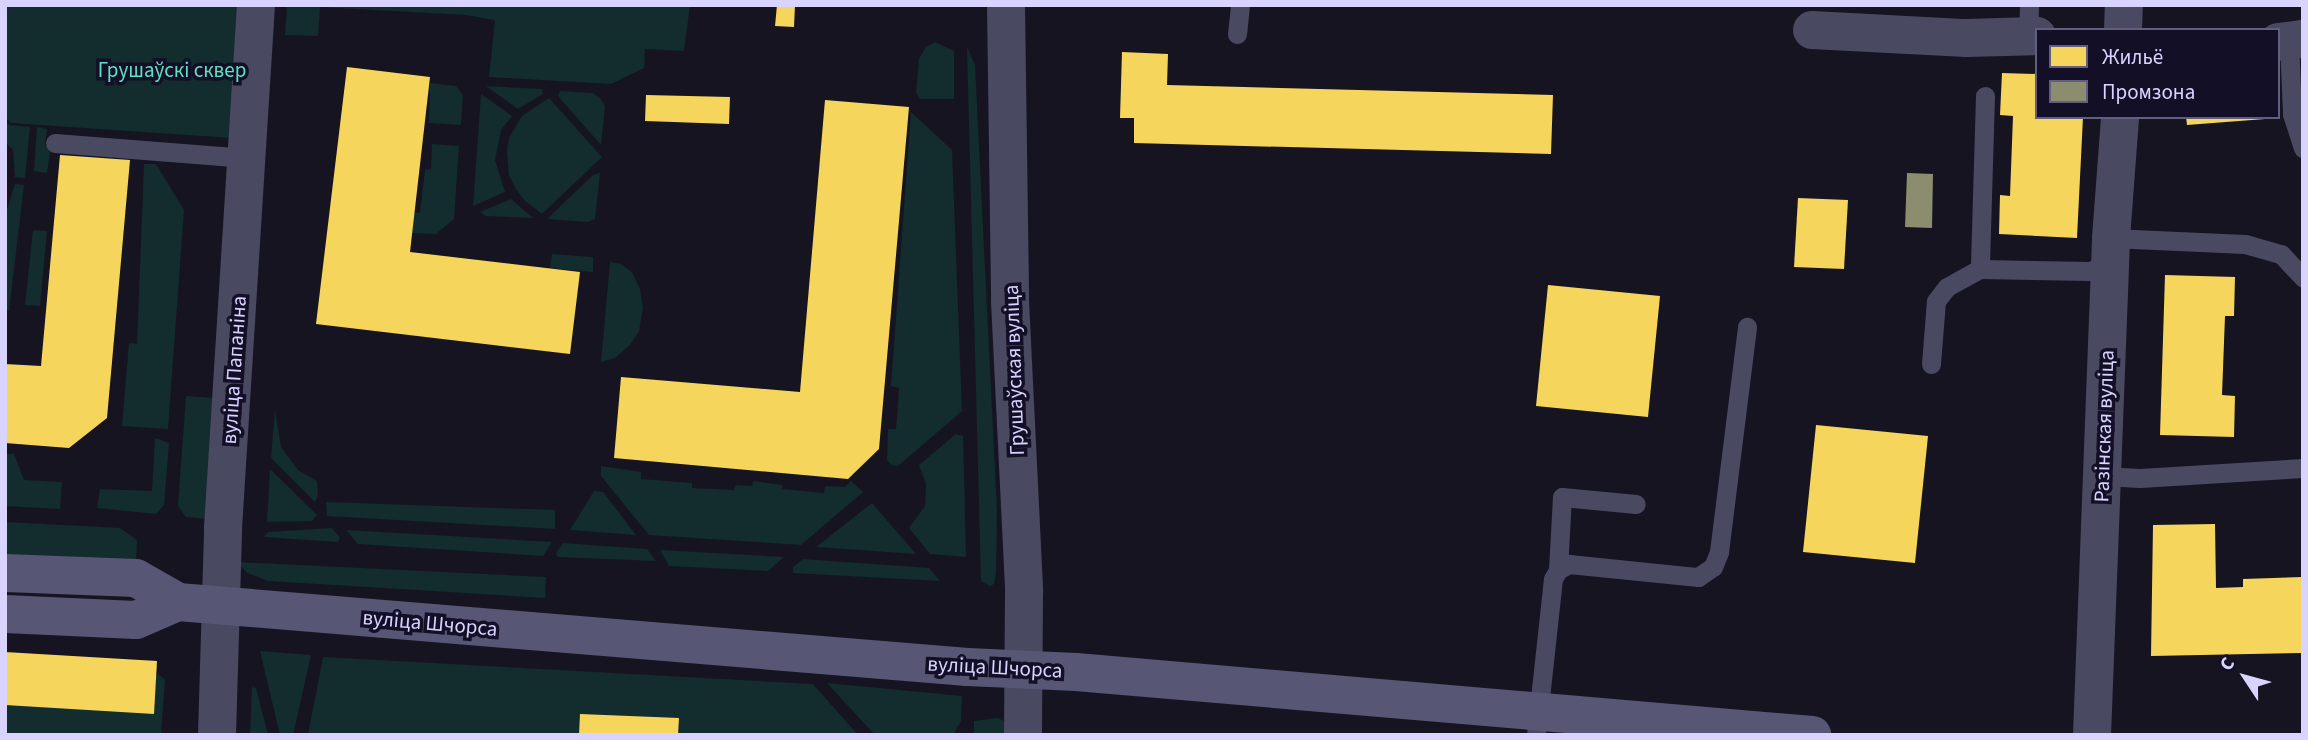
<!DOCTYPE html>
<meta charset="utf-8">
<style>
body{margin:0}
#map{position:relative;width:2308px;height:740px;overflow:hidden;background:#161421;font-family:"Source Sans 3",sans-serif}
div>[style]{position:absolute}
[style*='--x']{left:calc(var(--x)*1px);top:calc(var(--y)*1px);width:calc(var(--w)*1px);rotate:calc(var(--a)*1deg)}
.green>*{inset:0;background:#132c2d}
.homes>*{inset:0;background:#f6d55c}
.industry>*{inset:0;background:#8c8c6e}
.service>*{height:19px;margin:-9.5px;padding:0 9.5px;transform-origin:9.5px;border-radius:9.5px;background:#4a4962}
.minor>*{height:38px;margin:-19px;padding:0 19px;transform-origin:19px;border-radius:19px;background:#4a4962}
.secondary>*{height:38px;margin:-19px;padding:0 19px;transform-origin:19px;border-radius:19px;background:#575674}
span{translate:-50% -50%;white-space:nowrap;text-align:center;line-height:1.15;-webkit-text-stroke:7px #130f26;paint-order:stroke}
.park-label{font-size:21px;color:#5fe0c0}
.street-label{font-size:21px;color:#d9d4ff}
.frame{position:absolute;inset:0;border:7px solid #d9d4ff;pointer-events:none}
.legend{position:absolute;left:2035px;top:28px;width:245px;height:91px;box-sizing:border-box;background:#130f26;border:2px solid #625e7d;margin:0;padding:9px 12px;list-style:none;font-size:21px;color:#d9d4ff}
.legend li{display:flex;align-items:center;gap:14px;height:35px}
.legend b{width:35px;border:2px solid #625e7d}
.north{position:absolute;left:2210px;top:642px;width:70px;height:70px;-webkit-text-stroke:5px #130f26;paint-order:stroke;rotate:306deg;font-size:19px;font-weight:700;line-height:28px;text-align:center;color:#d9d4ff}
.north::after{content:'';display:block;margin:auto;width:24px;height:32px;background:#d9d4ff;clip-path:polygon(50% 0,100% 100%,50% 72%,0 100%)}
</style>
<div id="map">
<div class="green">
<div style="clip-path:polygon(5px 5px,240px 5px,232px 138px,11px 123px,5px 117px)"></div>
<div style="clip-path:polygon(287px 5px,690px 5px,684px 51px,645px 49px,644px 68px,611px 84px,489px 77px,495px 20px,466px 15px,320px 7px,318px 36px,285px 35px)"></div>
<div style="clip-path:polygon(935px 42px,954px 51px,954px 99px,920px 99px,916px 93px,919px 59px,926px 47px)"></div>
<div style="clip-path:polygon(967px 47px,975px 65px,997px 511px,996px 572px,994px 584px,990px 586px,981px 581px)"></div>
<div style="clip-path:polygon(430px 83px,456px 86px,463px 95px,461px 125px,429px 123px)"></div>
<div style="clip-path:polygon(486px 86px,542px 89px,543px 94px,518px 109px)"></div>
<div style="clip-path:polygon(560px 91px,593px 93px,600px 98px,605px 106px,601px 145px,558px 96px)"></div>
<div style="clip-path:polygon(481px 94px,512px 116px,501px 130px,495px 160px,505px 192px,473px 206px)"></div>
<div style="clip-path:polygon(549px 98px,602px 157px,542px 214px,525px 201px,516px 189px,509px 175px,507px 152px,509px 138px,522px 116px)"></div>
<div style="clip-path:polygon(911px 112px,952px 150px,962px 411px,898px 466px,891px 465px,887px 460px,888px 429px,896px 429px,899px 388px,891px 386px)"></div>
<div style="clip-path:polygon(5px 121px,9px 125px,30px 127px,25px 178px,15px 177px,13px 150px,5px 142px)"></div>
<div style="clip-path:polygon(37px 127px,47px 129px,45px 145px,50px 152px,47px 173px,34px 171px)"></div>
<div style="clip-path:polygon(432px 144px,459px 146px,454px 219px,436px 234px,412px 233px,414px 213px,420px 213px,425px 170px,431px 169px)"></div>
<div style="clip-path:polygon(144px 164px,156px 164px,184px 210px,168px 429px,122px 426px,129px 343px,137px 344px)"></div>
<div style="clip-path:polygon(600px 173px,595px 219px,588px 222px,547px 219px,593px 175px)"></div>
<div style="clip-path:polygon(15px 184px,24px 185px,9px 311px,5px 310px,5px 216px)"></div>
<div style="clip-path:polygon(511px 199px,533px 218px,486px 216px,480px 212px)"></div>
<div style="clip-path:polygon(33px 230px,47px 231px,40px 306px,25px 305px)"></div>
<div style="clip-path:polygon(552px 254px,593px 257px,593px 272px,550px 268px)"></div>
<div style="clip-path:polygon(610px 262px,621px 264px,632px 272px,640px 289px,643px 308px,639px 331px,630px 345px,615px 358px,601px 362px)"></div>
<div style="clip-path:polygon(186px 396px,216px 398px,207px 519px,186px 517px,178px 506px)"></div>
<div style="clip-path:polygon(275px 410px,281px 447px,298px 470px,317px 481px,318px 496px,315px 502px,271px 458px)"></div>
<div style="clip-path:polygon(956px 434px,963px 436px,966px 557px,930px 554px,909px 528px,925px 506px,926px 484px,919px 465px)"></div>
<div style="clip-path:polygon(155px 438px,169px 443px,164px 505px,156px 514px,97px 508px,100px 489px,152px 491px)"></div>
<div style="clip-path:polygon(5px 454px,14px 454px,24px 480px,62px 482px,60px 509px,5px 506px)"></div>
<div style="clip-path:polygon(601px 466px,641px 472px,641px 479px,692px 483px,692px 488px,734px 490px,736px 485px,752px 486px,753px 481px,782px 485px,782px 489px,824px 493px,825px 486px,845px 487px,851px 481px,863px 492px,801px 545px,649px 535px,601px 476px)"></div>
<div style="clip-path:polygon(270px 469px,317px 515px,312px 521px,267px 522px)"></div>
<div style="clip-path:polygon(594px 491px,603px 492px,636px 535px,570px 530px)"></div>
<div style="clip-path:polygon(326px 502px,555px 510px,555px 529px,327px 516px)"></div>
<div style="clip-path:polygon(872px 503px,916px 554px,816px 547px)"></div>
<div style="clip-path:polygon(5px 522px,120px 528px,137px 540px,136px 563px,5px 558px)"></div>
<div style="clip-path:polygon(332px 528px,340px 538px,338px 542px,264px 537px,268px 532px)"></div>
<div style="clip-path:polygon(346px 530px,552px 542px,543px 556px,358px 544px)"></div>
<div style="clip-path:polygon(563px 543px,647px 549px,656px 561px,558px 557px,556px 553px)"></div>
<div style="clip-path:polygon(660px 550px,784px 557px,768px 571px,669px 566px)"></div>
<div style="clip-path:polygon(803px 559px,929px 568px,940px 581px,793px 573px,793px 567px)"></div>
<div style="clip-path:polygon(237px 562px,546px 577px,545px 598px,269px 581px,247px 573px)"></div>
<div style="clip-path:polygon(260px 651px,311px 655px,293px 735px,280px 735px)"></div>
<div style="clip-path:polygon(5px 654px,157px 661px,156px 673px,165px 679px,161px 735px,5px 735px)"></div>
<div style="clip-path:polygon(323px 657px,813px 684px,858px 735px,308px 735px)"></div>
<div style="clip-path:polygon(827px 683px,962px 696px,961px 721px,953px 735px,875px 735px)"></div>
<div style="clip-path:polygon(252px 687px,256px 688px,268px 735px,250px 735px)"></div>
<div style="clip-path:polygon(998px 718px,1010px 724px,1009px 735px,974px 735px,974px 721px)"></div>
</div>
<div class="homes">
<div style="clip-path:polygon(777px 5px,795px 5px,794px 27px,775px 26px)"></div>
<div style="clip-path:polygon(1122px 52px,1168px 54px,1167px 85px,1553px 95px,1551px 154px,1134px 143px,1134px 118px,1120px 118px)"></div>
<div style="clip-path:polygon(347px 67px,430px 77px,410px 252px,580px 272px,570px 354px,316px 324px)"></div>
<div style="clip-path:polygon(2002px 73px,2037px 74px,2037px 117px,2083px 117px,2077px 238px,1999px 234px,2000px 195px,2010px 196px,2013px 116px,2000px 115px)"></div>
<div style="clip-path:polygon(646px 95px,730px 97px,729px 124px,645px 121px)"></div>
<div style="clip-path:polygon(825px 100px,909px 107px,879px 449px,848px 479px,614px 458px,621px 377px,800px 392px)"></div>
<div style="clip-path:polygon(2186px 117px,2265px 117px,2265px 119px,2187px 125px)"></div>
<div style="clip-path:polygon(60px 155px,130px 160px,107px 418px,69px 448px,5px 443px,5px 364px,41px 366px)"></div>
<div style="clip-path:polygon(1798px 198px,1848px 200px,1844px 269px,1794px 267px)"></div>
<div style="clip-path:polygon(2165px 275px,2235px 277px,2234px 316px,2225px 316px,2222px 395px,2235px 396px,2234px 437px,2160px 435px)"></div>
<div style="clip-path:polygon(1548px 285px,1660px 296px,1648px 417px,1536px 406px)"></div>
<div style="clip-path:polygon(1816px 425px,1928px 436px,1915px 563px,1803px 552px)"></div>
<div style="clip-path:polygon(2215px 524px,2216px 588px,2243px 587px,2243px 579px,2303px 577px,2303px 653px,2151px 656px,2153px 525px)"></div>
<div style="clip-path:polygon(5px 652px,157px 661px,154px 714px,5px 705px)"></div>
<div style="clip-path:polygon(580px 714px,679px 718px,678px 735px,579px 735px)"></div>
</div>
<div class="industry">
<div style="clip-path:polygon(1907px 173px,1933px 174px,1932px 228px,1905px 227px)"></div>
</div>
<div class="service">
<div style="--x:1237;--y:34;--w:29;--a:-84"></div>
<div style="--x:2028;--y:36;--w:31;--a:-88"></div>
<div style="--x:2289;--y:41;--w:73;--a:87.6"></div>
<div style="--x:2292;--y:114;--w:36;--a:72"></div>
<div style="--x:1985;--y:96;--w:173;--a:91.7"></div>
<div style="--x:1980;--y:269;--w:110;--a:1"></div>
<div style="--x:2090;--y:271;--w:23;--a:-23"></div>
<div style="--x:55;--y:143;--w:192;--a:4.5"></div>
<div style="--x:2111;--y:238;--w:134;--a:2.6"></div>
<div style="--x:2245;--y:244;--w:37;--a:16"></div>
<div style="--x:2281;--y:254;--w:33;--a:47"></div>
<div style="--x:1931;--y:364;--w:63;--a:-85.5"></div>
<div style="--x:1936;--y:301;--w:18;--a:-52"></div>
<div style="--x:1947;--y:287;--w:38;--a:-29"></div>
<div style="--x:2102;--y:476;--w:38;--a:3"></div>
<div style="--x:2140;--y:478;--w:163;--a:-3.5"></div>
<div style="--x:1558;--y:570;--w:73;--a:-86.9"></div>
<div style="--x:1562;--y:497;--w:74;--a:5.4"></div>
<div style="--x:1536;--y:735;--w:157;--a:-83.8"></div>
<div style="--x:1553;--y:579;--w:10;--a:-61"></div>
<div style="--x:1558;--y:570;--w:13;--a:-29"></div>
<div style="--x:1569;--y:564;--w:130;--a:5.8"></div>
<div style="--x:1698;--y:577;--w:18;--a:-34"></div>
<div style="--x:1713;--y:567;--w:16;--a:-68"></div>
<div style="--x:1719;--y:552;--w:227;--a:-82.9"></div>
</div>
<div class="minor">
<div style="--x:1006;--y:5;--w:296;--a:89.2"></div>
<div style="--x:1010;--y:301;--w:291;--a:87.2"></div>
<div style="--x:1024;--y:592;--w:143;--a:90.4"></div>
<div style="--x:1812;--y:30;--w:155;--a:3"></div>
<div style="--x:1967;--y:38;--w:70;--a:-1.6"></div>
<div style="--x:2123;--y:30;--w:25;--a:-88"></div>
<div style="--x:2278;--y:42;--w:25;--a:-7"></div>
<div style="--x:217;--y:735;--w:207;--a:-88.3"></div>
<div style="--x:223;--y:528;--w:524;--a:-86.39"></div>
<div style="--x:2092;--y:735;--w:497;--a:-87.8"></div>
<div style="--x:2111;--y:238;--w:121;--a:-85.7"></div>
</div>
<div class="secondary">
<div style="--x:5;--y:573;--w:131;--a:2.2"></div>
<div style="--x:136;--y:578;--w:48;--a:29.7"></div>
<div style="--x:178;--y:602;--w:792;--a:4.71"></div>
<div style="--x:967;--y:667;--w:109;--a:2.6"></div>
<div style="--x:1076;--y:672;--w:739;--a:4.89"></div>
<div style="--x:5;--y:614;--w:131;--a:2.6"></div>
<div style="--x:136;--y:620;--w:46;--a:-23.2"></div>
</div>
<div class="park-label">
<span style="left:172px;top:70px">Грушаўскі сквер</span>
</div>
<div class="street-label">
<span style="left:234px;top:370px;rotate:-86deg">вуліца Папаніна</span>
<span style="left:1014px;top:370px;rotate:-92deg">Грушаўская вуліца</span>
<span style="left:2104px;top:426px;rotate:-88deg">Разінская вуліца</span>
<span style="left:430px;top:623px;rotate:5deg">вуліца Шчорса</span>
<span style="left:995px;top:667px;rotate:3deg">вуліца Шчорса</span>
</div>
<div class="frame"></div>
<ul class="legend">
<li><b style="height:19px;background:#f6d55c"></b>Жильё</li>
<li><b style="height:19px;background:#8c8c6e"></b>Промзона</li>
</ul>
<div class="north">С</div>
</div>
